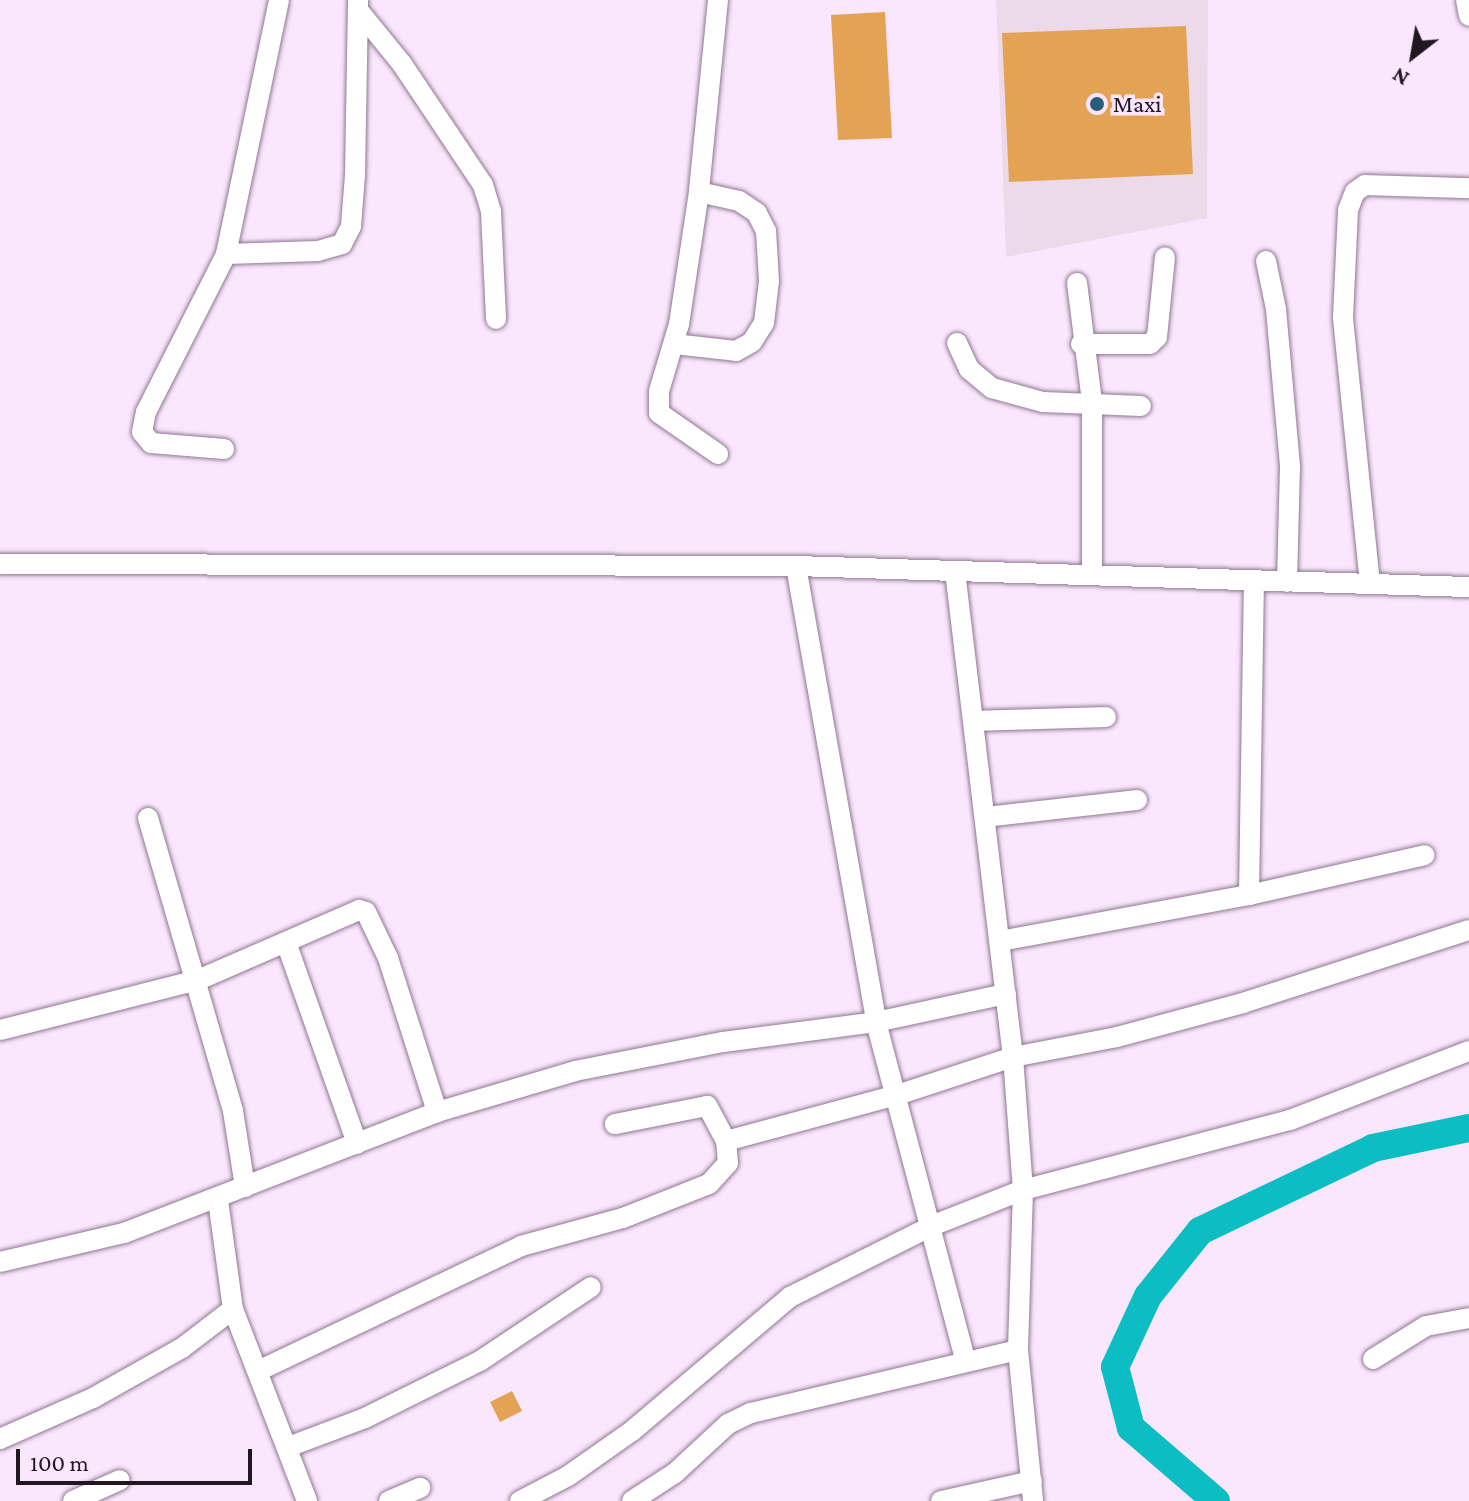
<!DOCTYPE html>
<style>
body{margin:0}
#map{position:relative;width:1469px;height:1501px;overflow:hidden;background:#fae7fd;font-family:"Crimson Pro",serif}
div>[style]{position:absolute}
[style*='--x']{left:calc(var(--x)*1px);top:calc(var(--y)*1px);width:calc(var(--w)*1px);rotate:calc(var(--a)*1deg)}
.commercial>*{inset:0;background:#ecdaeb}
.river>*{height:28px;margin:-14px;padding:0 14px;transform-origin:14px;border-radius:14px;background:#0cbdc3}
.building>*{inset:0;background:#e4a354}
.roads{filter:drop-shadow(0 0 2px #8e7890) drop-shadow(0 0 2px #8e7890)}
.minor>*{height:20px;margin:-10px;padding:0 10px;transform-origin:10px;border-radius:10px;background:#fff}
.dots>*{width:22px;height:22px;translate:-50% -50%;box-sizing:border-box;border:4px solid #fae7fd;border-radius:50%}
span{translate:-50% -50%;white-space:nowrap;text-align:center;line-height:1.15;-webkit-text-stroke:7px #fae7fd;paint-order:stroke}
.poi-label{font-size:24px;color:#201721}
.left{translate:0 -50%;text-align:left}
.north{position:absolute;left:1373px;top:16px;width:80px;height:80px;-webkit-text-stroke:6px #fae7fd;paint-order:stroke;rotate:211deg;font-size:22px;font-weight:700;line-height:32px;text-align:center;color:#201721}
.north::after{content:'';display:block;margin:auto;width:28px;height:36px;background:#201721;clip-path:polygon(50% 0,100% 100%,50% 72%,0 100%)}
.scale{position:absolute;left:16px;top:1449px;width:236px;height:36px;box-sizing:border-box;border:4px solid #201721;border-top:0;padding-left:10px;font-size:24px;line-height:28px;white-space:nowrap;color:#201721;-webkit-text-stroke:6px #fae7fd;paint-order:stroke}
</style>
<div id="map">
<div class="commercial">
<div style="clip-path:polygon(996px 0,1208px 0,1207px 218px,1006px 257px)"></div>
</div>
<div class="river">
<div style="--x:1216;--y:1501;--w:112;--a:-139.3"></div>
<div style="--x:1131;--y:1428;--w:63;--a:-104.7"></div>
<div style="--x:1115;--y:1367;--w:78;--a:-65.1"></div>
<div style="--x:1148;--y:1296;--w:83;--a:-51.3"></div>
<div style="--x:1200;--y:1231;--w:192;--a:-25.6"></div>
<div style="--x:1373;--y:1148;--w:98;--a:-11.8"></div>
</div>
<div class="building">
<div style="clip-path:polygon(885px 12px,892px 138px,838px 140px,831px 15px)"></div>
<div style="clip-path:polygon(1186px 26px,1193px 174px,1009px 182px,1002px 33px)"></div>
<div style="clip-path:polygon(512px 1391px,522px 1411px,500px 1422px,490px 1402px)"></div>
</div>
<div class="roads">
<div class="minor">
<div style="--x:718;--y:0;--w:193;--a:95.7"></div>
<div style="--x:699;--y:192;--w:134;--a:98.6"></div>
<div style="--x:679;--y:324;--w:70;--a:106.6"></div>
<div style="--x:659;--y:391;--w:22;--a:90"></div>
<div style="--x:659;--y:413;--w:72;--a:34.8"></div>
<div style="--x:1466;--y:0;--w:16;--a:79"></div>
<div style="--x:358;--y:10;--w:70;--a:50.8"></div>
<div style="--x:402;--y:64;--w:146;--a:56.2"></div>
<div style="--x:483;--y:185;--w:28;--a:73"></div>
<div style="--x:491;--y:212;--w:107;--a:87.3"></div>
<div style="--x:226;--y:254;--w:92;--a:-1.9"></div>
<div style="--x:318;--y:251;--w:25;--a:-16"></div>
<div style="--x:342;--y:244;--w:20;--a:-63"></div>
<div style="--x:351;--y:226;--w:51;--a:-85.5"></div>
<div style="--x:355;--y:175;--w:175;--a:-89"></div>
<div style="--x:1266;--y:261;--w:49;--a:78.2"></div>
<div style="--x:1276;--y:309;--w:159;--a:84.9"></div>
<div style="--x:1290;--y:467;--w:115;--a:91.5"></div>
<div style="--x:1077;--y:283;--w:120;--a:82.8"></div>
<div style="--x:1092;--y:402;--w:173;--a:90"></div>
<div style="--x:957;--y:343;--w:29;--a:65"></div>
<div style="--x:969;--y:369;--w:30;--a:40"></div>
<div style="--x:992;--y:388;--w:53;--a:15.4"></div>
<div style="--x:1043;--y:402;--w:98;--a:2.3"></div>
<div style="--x:674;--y:344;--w:62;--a:6.4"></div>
<div style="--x:736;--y:351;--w:18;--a:-29"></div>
<div style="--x:752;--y:342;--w:22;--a:-58"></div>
<div style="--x:764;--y:323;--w:42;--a:-83.2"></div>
<div style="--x:769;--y:281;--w:50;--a:-93.4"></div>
<div style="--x:766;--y:231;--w:20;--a:-117"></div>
<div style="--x:757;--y:213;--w:22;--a:-146"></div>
<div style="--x:739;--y:201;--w:41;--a:-167.3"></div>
<div style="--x:1081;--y:344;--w:69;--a:0"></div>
<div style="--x:1150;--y:344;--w:10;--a:-45"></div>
<div style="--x:1157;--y:337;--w:80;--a:-84.3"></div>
<div style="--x:224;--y:449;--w:73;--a:-175.3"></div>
<div style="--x:151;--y:443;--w:14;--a:-129"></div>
<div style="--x:142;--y:432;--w:20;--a:-79"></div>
<div style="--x:146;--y:412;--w:177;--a:-63.1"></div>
<div style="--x:226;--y:254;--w:259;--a:-78.2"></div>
<div style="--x:0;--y:564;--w:796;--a:0.14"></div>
<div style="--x:796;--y:566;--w:673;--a:1.79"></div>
<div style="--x:796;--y:566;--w:463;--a:80"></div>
<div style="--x:876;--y:1022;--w:350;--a:75.2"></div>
<div style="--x:955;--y:571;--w:489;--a:83.2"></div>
<div style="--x:1013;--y:1057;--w:133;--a:85.7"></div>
<div style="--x:1023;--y:1190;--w:160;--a:91.8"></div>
<div style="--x:1018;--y:1350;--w:152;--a:84.3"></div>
<div style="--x:1370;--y:584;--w:268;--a:-95.8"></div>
<div style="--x:1343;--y:317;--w:107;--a:-87.3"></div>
<div style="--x:1348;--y:210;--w:19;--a:-69"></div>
<div style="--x:1355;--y:192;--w:12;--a:-35"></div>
<div style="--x:1365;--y:185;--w:104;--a:1.7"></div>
<div style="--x:973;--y:721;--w:133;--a:-1.7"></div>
<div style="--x:985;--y:817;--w:153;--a:-6.4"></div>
<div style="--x:148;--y:818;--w:305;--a:73.8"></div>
<div style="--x:233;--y:1111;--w:77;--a:81"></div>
<div style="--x:1249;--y:895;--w:314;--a:-89.1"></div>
<div style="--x:1000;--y:941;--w:253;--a:-10.5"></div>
<div style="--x:1249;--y:895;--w:180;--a:-12.8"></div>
<div style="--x:286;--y:942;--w:214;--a:70.6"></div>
<div style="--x:0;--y:1030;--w:204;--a:-14.2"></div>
<div style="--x:198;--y:980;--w:176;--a:-23.5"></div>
<div style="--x:359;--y:910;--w:7;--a:16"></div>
<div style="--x:366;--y:912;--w:51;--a:64.4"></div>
<div style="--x:388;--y:958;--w:162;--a:72.3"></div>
<div style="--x:726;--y:1141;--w:177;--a:-15.1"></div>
<div style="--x:897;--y:1095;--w:122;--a:-18.1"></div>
<div style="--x:1013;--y:1057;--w:106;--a:-10.9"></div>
<div style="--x:1117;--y:1037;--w:131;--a:-15.1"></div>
<div style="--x:1243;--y:1003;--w:237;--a:-17.9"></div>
<div style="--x:218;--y:1200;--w:110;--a:82.2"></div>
<div style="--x:233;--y:1309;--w:206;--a:68.9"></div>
<div style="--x:0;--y:1262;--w:127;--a:-13.2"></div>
<div style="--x:124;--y:1233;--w:336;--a:-21.1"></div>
<div style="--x:437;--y:1112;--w:144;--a:-16.5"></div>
<div style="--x:575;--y:1071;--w:151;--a:-11.1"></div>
<div style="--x:723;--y:1042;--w:154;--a:-7.4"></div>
<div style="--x:876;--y:1022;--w:133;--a:-12.2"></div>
<div style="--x:1373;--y:1359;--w:62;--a:-31.9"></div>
<div style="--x:1426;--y:1326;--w:44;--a:-10.5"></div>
<div style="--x:258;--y:1371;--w:291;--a:-25.4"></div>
<div style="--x:521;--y:1246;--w:106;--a:-15.4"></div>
<div style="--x:623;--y:1218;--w:92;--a:-21.6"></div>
<div style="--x:709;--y:1184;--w:28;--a:-48"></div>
<div style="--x:728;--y:1163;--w:22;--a:-95"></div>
<div style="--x:726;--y:1141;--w:40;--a:-118"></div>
<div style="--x:707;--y:1106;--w:94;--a:168.9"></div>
<div style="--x:0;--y:1439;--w:102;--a:-23.8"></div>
<div style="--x:93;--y:1398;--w:102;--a:-29.3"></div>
<div style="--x:182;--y:1348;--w:64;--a:-37.4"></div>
<div style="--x:288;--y:1447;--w:82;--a:-20.6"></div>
<div style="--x:365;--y:1418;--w:128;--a:-26.4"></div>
<div style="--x:480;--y:1361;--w:133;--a:-33.7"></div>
<div style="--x:73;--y:1501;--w:51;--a:-24.1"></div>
<div style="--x:389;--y:1501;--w:34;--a:-23"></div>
<div style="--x:520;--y:1501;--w:54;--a:-27.5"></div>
<div style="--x:568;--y:1476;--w:78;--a:-35.1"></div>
<div style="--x:632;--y:1431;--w:207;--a:-40.3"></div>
<div style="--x:790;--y:1297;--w:161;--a:-26.6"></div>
<div style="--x:934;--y:1225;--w:96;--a:-21.5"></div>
<div style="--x:1023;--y:1190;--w:276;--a:-14.7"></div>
<div style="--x:1290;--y:1120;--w:192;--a:-21.1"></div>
<div style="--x:632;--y:1501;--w:51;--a:-33.1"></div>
<div style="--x:675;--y:1473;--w:72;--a:-42.8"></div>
<div style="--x:728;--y:1424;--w:25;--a:-26"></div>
<div style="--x:751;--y:1413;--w:274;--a:-13.3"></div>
<div style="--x:941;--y:1501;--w:93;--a:-12.4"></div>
</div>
</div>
<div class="dots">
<div style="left:1097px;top:104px;background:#295e7a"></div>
</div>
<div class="poi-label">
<span class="left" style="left:1113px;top:104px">Maxi</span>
</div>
<div class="north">N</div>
<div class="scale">100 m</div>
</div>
